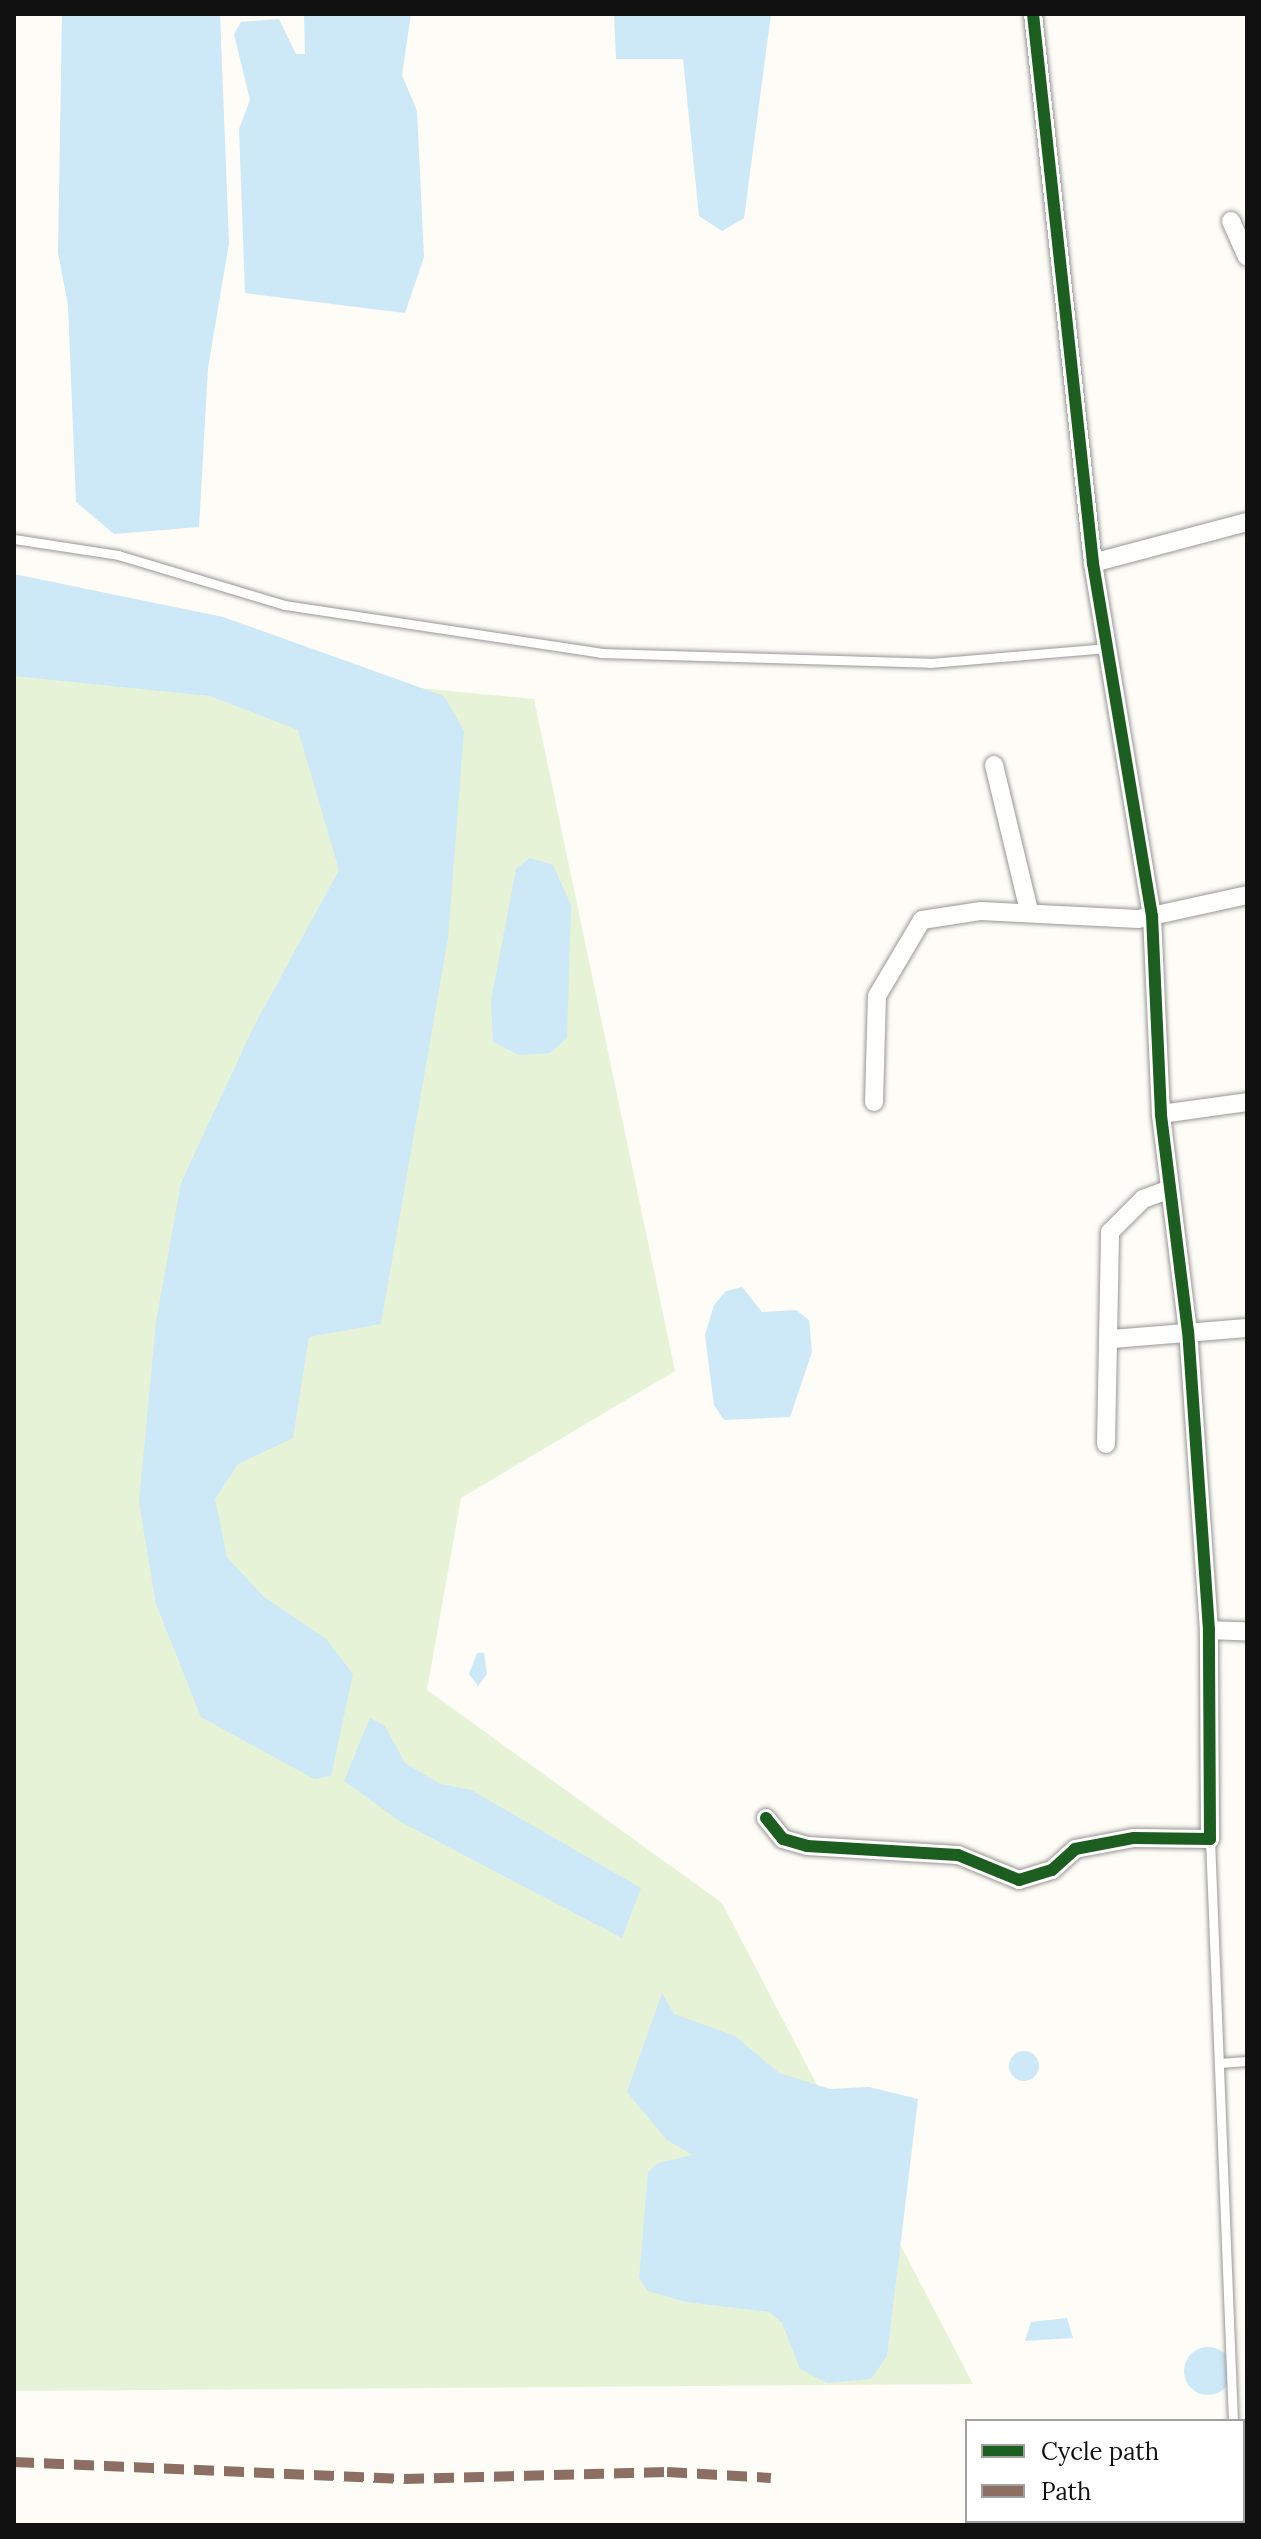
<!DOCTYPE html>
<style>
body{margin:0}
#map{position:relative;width:1261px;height:2539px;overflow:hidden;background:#fdfcf7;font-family:Lora,serif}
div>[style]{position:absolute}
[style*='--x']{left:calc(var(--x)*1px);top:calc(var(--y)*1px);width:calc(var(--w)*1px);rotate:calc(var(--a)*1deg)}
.green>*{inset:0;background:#e7f3d7}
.water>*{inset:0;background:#cde8f7}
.round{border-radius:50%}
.roads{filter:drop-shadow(0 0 2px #979795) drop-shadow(0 0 2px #979795)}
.service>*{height:9px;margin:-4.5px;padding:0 4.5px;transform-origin:4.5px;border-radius:4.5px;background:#fffffe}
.minor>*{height:18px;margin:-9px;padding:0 9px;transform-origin:9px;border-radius:9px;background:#fffffe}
.quiet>*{height:10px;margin-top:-5px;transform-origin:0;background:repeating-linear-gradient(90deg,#8d6e63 0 20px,transparent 0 30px)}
.cycleway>*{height:12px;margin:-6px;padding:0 6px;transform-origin:6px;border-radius:6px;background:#1b5e20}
span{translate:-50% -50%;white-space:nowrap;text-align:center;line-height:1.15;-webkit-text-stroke:8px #fff;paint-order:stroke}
.frame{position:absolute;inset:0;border:16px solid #111;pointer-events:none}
.legend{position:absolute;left:965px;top:2419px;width:280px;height:104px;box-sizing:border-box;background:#fff;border:2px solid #a0a0a0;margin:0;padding:10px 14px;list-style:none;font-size:24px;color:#111}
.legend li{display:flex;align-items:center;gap:16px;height:40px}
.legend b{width:40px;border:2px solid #a0a0a0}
</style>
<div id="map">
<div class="green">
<div style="clip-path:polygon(14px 649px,534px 699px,675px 1371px,461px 1498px,427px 1690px,722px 1903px,973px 2384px,14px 2391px)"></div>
</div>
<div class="water">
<div style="clip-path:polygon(62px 14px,220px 14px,229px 243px,208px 368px,199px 527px,114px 534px,76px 502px,68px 305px,58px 253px)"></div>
<div style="clip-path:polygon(304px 14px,411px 14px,402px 75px,417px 111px,424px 257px,405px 313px,245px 293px,239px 129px,250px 100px,234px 34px,241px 22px,279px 19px,296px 54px,305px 54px)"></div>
<div style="clip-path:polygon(614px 14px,771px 14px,744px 218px,722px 231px,699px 216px,683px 59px,616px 59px)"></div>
<div style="clip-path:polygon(14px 574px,223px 617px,444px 696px,464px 731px,448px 938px,381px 1324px,309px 1337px,293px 1438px,238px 1464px,215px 1499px,227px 1557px,263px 1596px,326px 1639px,353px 1674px,331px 1776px,314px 1779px,201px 1717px,156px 1604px,139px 1502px,156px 1322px,181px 1183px,253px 1028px,339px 870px,298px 730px,210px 696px,14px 676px)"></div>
<div style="clip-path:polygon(530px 858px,553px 865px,571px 905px,567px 1038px,550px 1053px,519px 1055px,493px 1042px,491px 1001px,516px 869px)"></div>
<div style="clip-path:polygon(742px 1287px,762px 1312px,796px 1310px,809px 1320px,812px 1352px,790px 1417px,724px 1420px,714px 1405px,705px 1335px,714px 1305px,726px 1291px)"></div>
<div style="clip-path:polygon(477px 1653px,484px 1653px,487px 1674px,478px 1686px,469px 1674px)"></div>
<div style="clip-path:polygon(370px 1718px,385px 1726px,405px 1763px,440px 1784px,471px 1790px,641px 1888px,622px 1938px,401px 1822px,344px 1781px)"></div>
<div style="clip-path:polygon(662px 1993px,674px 2014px,735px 2036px,779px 2073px,830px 2089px,869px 2087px,918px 2099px,887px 2356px,871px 2379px,827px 2383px,800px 2369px,782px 2323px,770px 2312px,686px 2302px,648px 2291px,639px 2278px,648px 2172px,658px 2163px,693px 2155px,667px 2140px,627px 2092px)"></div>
<div class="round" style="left:1009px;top:2051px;width:30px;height:30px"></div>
<div style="clip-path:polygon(1067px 2318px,1073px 2338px,1025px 2341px,1031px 2322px)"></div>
<div class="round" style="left:1184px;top:2347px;width:48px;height:48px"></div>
<div style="clip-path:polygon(1006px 2521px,1200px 2521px,1004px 2525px)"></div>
</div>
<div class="roads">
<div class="service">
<div style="--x:14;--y:539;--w:105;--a:8.7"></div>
<div style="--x:118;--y:555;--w:174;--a:16.7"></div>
<div style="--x:285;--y:605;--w:320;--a:8.6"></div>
<div style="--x:601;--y:653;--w:329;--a:1.7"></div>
<div style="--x:930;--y:663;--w:179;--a:-4.8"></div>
<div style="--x:1210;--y:1839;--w:582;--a:87.74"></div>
<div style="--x:1219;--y:2063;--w:28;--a:-4"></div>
</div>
<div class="minor">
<div style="--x:1231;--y:221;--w:39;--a:66"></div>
<div style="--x:1093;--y:563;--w:159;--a:-14.9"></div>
<div style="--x:994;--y:765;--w:150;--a:76.5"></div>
<div style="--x:874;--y:1102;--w:106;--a:-88.4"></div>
<div style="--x:877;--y:996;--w:88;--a:-59.4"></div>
<div style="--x:922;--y:920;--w:60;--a:-8.7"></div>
<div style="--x:981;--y:911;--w:157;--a:2.9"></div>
<div style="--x:1138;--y:919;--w:112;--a:-12.4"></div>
<div style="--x:1161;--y:1114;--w:87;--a:-7.9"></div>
<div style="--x:1112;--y:1339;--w:135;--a:-4.7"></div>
<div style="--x:1106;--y:1444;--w:212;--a:-88.9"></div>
<div style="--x:1110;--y:1232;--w:47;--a:-45"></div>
<div style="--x:1143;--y:1199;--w:29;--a:-20"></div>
<div style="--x:1209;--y:1630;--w:38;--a:2"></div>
<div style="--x:766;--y:1818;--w:27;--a:51"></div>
<div style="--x:783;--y:1839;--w:25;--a:16"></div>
<div style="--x:807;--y:1846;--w:151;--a:3.4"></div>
<div style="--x:958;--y:1855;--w:66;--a:22.3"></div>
<div style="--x:1019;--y:1880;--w:34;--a:-17"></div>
<div style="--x:1052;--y:1870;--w:31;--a:-42"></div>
<div style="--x:1075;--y:1849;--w:60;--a:-10.6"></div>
<div style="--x:1134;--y:1838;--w:76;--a:0.8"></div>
<div style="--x:1210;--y:1839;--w:209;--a:-90.3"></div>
<div style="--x:1209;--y:1630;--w:299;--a:-94"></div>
<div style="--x:1188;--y:1332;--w:220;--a:-97.1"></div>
<div style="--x:1161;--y:1114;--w:198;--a:-92.6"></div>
<div style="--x:1152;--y:916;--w:358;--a:-99.5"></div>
<div style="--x:1093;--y:563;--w:552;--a:-96.24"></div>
</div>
</div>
<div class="quiet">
<div style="--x:14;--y:2462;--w:390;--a:2.5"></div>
<div style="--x:404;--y:2479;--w:263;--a:-1.5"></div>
<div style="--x:667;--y:2472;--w:104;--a:3.3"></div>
</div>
<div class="cycleway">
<div style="--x:766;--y:1818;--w:27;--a:51"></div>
<div style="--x:783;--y:1839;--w:25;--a:16"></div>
<div style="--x:807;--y:1846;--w:151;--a:3.4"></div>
<div style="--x:958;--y:1855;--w:66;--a:22.3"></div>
<div style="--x:1019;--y:1880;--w:34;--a:-17"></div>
<div style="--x:1052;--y:1870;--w:31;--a:-42"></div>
<div style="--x:1075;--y:1849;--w:60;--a:-10.6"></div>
<div style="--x:1134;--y:1838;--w:76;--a:0.8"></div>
<div style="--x:1210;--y:1839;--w:209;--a:-90.3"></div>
<div style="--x:1209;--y:1630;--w:299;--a:-94"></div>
<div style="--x:1188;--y:1332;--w:220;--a:-97.1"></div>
<div style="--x:1161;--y:1114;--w:198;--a:-92.6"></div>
<div style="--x:1152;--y:916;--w:358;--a:-99.5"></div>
<div style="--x:1093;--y:563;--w:552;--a:-96.24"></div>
</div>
<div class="frame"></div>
<ul class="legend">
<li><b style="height:10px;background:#1b5e20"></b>Cycle path</li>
<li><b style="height:10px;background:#8d6e63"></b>Path</li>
</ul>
</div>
